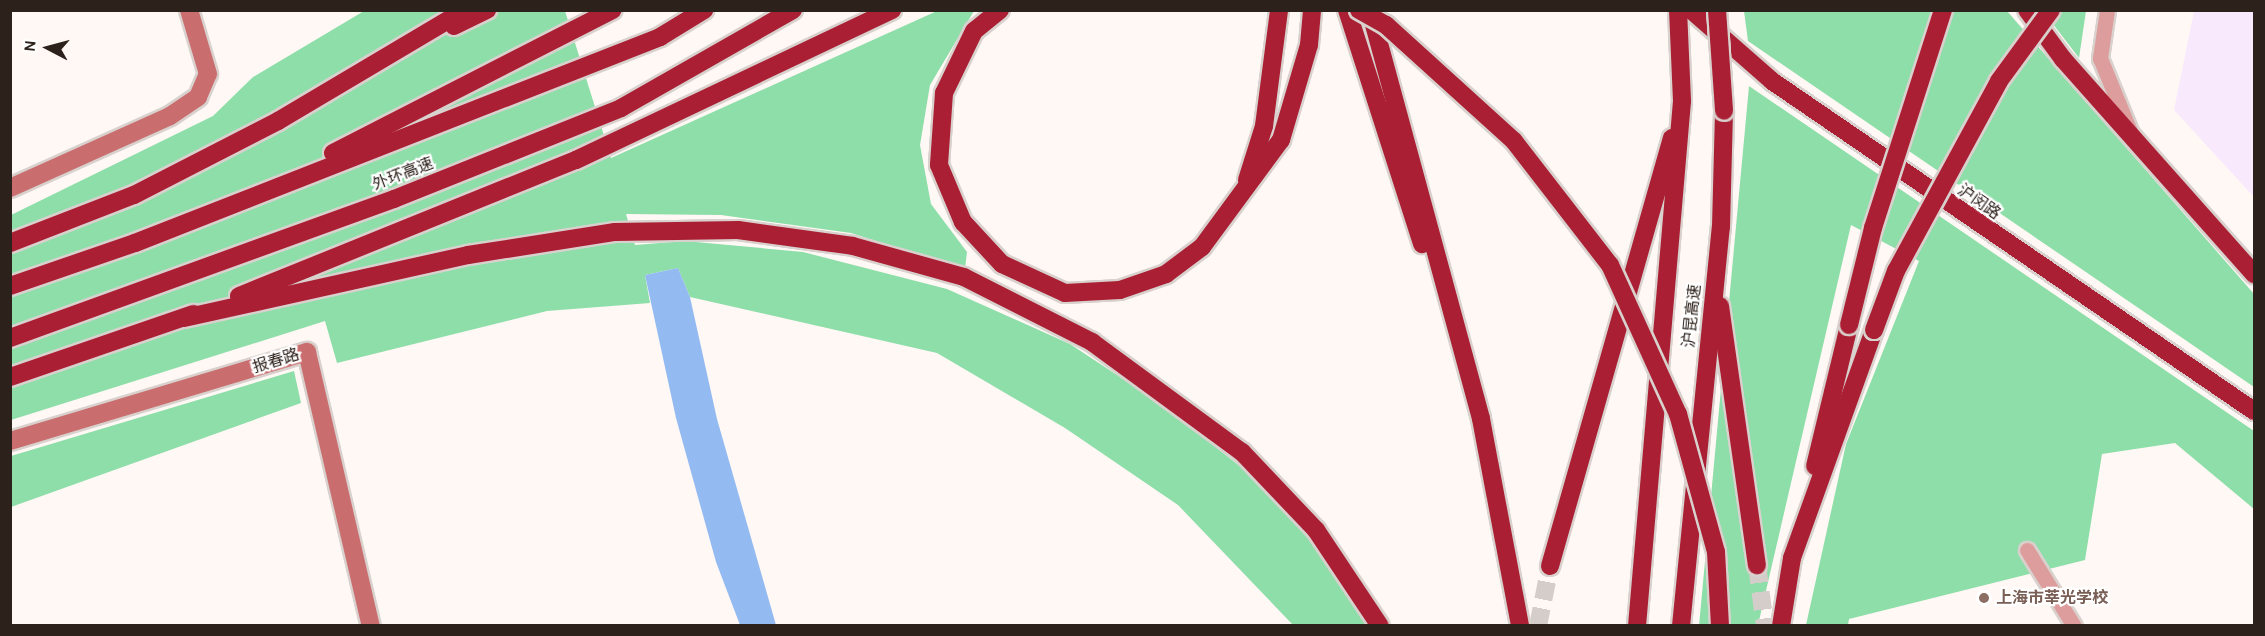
<!DOCTYPE html>
<html>
<head>
<meta charset="utf-8">
<style>
	body { margin:0 }
	#map { position:relative; width:2265px; height:636px; overflow:hidden; background:#fff8f4; font-family:Karla,"Noto Sans SC",sans-serif }
	div>[style] { position:absolute }
	.commercial>* { inset:0; background:#f8e9fd }
	.green>* { inset:0; background:#8ddea9 }
	.water>* { inset:0; background:#93bbf2 }
	.highway-tunnel>* { height:18px; margin-top:-9px; transform-origin:0; background:repeating-linear-gradient(90deg,#d5cdc9 0 18px,transparent 0 27px) }
	.roads { filter:drop-shadow(2px 0 #d9d1cd) drop-shadow(-2px 0 #d9d1cd) drop-shadow(0 2px #d9d1cd) drop-shadow(0 -2px #d9d1cd) }
	.street>* { height:15px; margin:-7.5px; padding:0 7.5px; transform-origin:7.5px; border-radius:7.5px; background:#dd9d9c }
	.secondary>* { height:18px; margin:-9px; padding:0 9px; transform-origin:9px; border-radius:9px; background:#ca6d6f }
	.highway>* { height:18px; margin:-9px; padding:0 9px; transform-origin:9px; border-radius:9px; background:#aa1f33 }
	.bridges { filter:drop-shadow(2px 0 #d9d1cd) drop-shadow(-2px 0 #d9d1cd) drop-shadow(0 2px #d9d1cd) drop-shadow(0 -2px #d9d1cd) }
	.highway-bridge>* { height:18px; margin:-9px; padding:0 9px; transform-origin:9px; border-radius:9px; background:#aa1f33 }
	.dots>* { width:16px; height:16px; translate:-50% -50%; box-sizing:border-box; border:3px solid #fff; border-radius:50% }
	span { translate:-50% -50%; white-space:nowrap; text-align:center; line-height:1.15; -webkit-text-stroke:4.5px #fff; paint-order:stroke }
	.street-label { font-size:16px; color:#2d211b }
	.education-label { font-size:16px; color:#785e54; font-weight:700 }
	.left { translate:0 -50%; text-align:left }
	.frame { position:absolute; inset:0; border:12px solid #2d211b; pointer-events:none }
	.north { position:absolute; left:18px; top:18px; width:60px; height:60px; -webkit-text-stroke:4px #fff; paint-order:stroke; rotate:276deg; font-size:16px; font-weight:700; line-height:24px; text-align:center; color:#2d211b }
	.north::after { content:''; display:block; margin:auto; width:21px; height:27px; background:#2d211b; clip-path:polygon(50% 0,100% 100%,50% 72%,0 100%) }
</style>
</head>
<body>
<div id="map">
	<div class="commercial">
		<i style="clip-path:polygon(2194px 11px,2254px 11px,2254px 197px,2174px 110px)"></i>
	</div>
	<div class="green">
		<i style="clip-path:polygon(364px 11px,565px 11px,611px 158px,937px 11px,974px 11px,930px 85px,920px 145px,931px 204px,967px 252px,965px 269px,851px 233px,721px 215px,626px 214px,635px 245px,685px 241px,803px 252px,947px 289px,1070px 344px,1161px 404px,1246px 471px,1329px 560px,1370px 625px,1293px 625px,1178px 505px,1065px 428px,937px 353px,690px 297px,678px 268px,645px 275px,650px 303px,547px 311px,337px 363px,325px 321px,11px 420px,11px 215px,213px 116px,253px 77px)"></i>
		<i style="clip-path:polygon(1744px 11px,2007px 11px,2254px 294px,2254px 387px,1748px 41px)"></i>
		<i style="clip-path:polygon(2043px 11px,2086px 11px,2079px 58px)"></i>
		<i style="clip-path:polygon(1749px 86px,2254px 431px,2254px 509px,2175px 443px,2102px 454px,2085px 560px,1849px 619px,1848px 625px,1806px 625px,1846px 444px,1919px 261px,1851px 225px,1758px 625px,1699px 626px)"></i>
		<i style="clip-path:polygon(294px 371px,301px 403px,11px 507px,11px 456px)"></i>
	</div>
	<div class="water">
		<i style="clip-path:polygon(678px 268px,690px 297px,717px 419px,776px 625px,740px 625px,716px 562px,676px 418px,645px 275px)"></i>
	</div>
	<div class="highway-tunnel">
		<i style="left:1757px;top:565px;width:62px;rotate:82.5deg"></i>
		<i style="left:1538px;top:626px;width:61px;rotate:-78.7deg"></i>
	</div>
	<div class="roads">
		<div class="street">
			<i style="left:2107px;top:10px;width:49px;rotate:98.3deg"></i>
			<i style="left:2100px;top:58px;width:79px;rotate:67.7deg"></i>
			<i style="left:2027px;top:550px;width:89px;rotate:58.3deg"></i>
		</div>
		<div class="secondary">
			<i style="left:10px;top:188px;width:175px;rotate:-24.2deg"></i>
			<i style="left:170px;top:116px;width:34px;rotate:-34deg"></i>
			<i style="left:198px;top:97px;width:25px;rotate:-67deg"></i>
			<i style="left:208px;top:74px;width:67px;rotate:-106.5deg"></i>
			<i style="left:10px;top:441px;width:310px;rotate:-16.7deg"></i>
			<i style="left:307px;top:352px;width:281px;rotate:76.9deg"></i>
		</div>
		<div class="highway">
			<i style="left:1000px;top:10px;width:33px;rotate:141deg"></i>
			<i style="left:974px;top:31px;width:69px;rotate:115.8deg"></i>
			<i style="left:944px;top:93px;width:72px;rotate:94deg"></i>
			<i style="left:939px;top:165px;width:62px;rotate:67.2deg"></i>
			<i style="left:963px;top:222px;width:57px;rotate:47.1deg"></i>
			<i style="left:1002px;top:264px;width:69px;rotate:24.7deg"></i>
			<i style="left:1065px;top:293px;width:55px;rotate:-3.1deg"></i>
			<i style="left:1120px;top:290px;width:49px;rotate:-19.2deg"></i>
			<i style="left:1166px;top:274px;width:45px;rotate:-36.9deg"></i>
			<i style="left:1202px;top:247px;width:133px;rotate:-53.6deg"></i>
			<i style="left:1281px;top:140px;width:99px;rotate:-73.6deg"></i>
			<i style="left:1309px;top:45px;width:35px;rotate:-85deg"></i>
			<i style="left:1347px;top:10px;width:246px;rotate:72.2deg"></i>
			<i style="left:1370px;top:10px;width:424px;rotate:74.8deg"></i>
			<i style="left:1481px;top:419px;width:211px;rotate:79.3deg"></i>
			<i style="left:1691px;top:10px;width:108px;rotate:41.2deg"></i>
			<i style="left:1772px;top:81px;width:584px;rotate:34.4deg"></i>
			<i style="left:2027px;top:10px;width:61px;rotate:53.7deg"></i>
			<i style="left:2063px;top:59px;width:288px;rotate:48.4deg"></i>
			<i style="left:454px;top:26px;width:37px;rotate:-26deg"></i>
			<i style="left:333px;top:153px;width:314px;rotate:-27.1deg"></i>
			<i style="left:1247px;top:180px;width:57px;rotate:-72.5deg"></i>
			<i style="left:1264px;top:126px;width:117px;rotate:-82.6deg"></i>
			<i style="left:10px;top:243px;width:133px;rotate:-21.2deg"></i>
			<i style="left:134px;top:195px;width:162px;rotate:-27.2deg"></i>
			<i style="left:278px;top:121px;width:217px;rotate:-30.7deg"></i>
			<i style="left:10px;top:286px;width:132px;rotate:-19deg"></i>
			<i style="left:135px;top:243px;width:564px;rotate:-21.42deg"></i>
			<i style="left:660px;top:37px;width:52px;rotate:-31.5deg"></i>
			<i style="left:239px;top:296px;width:363px;rotate:-22deg"></i>
			<i style="left:576px;top:160px;width:350px;rotate:-25.4deg"></i>
			<i style="left:1720px;top:306px;width:262px;rotate:81.9deg"></i>
			<i style="left:184px;top:318px;width:291px;rotate:-12.5deg"></i>
			<i style="left:468px;top:255px;width:149px;rotate:-8.9deg"></i>
			<i style="left:615px;top:232px;width:123px;rotate:-0.9deg"></i>
			<i style="left:738px;top:230px;width:116px;rotate:7.9deg"></i>
			<i style="left:853px;top:246px;width:115px;rotate:15.6deg"></i>
			<i style="left:964px;top:277px;width:144px;rotate:26.9deg"></i>
			<i style="left:1092px;top:342px;width:186px;rotate:36.3deg"></i>
			<i style="left:1242px;top:452px;width:108px;rotate:46.5deg"></i>
			<i style="left:1316px;top:530px;width:115px;rotate:56.3deg"></i>
			<i style="left:10px;top:338px;width:408px;rotate:-19.9deg"></i>
			<i style="left:394px;top:199px;width:245px;rotate:-21.8deg"></i>
			<i style="left:621px;top:108px;width:198px;rotate:-29.7deg"></i>
			<i style="left:10px;top:377px;width:194px;rotate:-19deg"></i>
			<i style="left:1815px;top:466px;width:145px;rotate:-76.4deg"></i>
			<i style="left:1550px;top:566px;width:445px;rotate:-74.1deg"></i>
			<i style="left:1637px;top:626px;width:527px;rotate:-85.1deg"></i>
			<i style="left:1682px;top:101px;width:91px;rotate:-92.5deg"></i>
			<i style="left:1681px;top:626px;width:401px;rotate:-84.3deg"></i>
			<i style="left:1721px;top:227px;width:116px;rotate:-88.5deg"></i>
			<i style="left:1781px;top:626px;width:69px;rotate:-80.8deg"></i>
			<i style="left:1792px;top:558px;width:242px;rotate:-70.2deg"></i>
		</div>
	</div>
	<div class="bridges">
		<div class="highway-bridge">
			<i style="left:1359px;top:10px;width:31px;rotate:29deg"></i>
			<i style="left:1386px;top:25px;width:173px;rotate:42.2deg"></i>
			<i style="left:1514px;top:141px;width:157px;rotate:52.3deg"></i>
			<i style="left:1610px;top:265px;width:164px;rotate:65.5deg"></i>
			<i style="left:1678px;top:414px;width:143px;rotate:74.6deg"></i>
			<i style="left:1716px;top:552px;width:74px;rotate:86.9deg"></i>
			<i style="left:1717px;top:10px;width:101px;rotate:86deg"></i>
			<i style="left:1849px;top:325px;width:100px;rotate:-76.1deg"></i>
			<i style="left:1873px;top:228px;width:229px;rotate:-72.2deg"></i>
			<i style="left:1874px;top:330px;width:63px;rotate:-69.6deg"></i>
			<i style="left:1896px;top:271px;width:216px;rotate:-61.5deg"></i>
			<i style="left:1999px;top:81px;width:88px;rotate:-53.8deg"></i>
		</div>
	</div>
	<div class="dots">
		<i style="left:1984px;top:598px;background:#8d6e63"></i>
	</div>
	<div class="street-label">
		<span style="left:403px;top:174px;rotate:-21deg">外环高速</span>
		<span style="left:1979px;top:202px;rotate:35deg">沪闵路</span>
		<span style="left:1692px;top:316px;rotate:-84deg">沪昆高速</span>
		<span style="left:276px;top:361px;rotate:-17deg">报春路</span>
	</div>
	<div class="education-label">
		<span class="left" style="left:1996px;top:598px">上海市莘光学校</span>
	</div>
	<div class="frame"></div>
	<div class="north">N</div>
</div>
</body>
</html>
